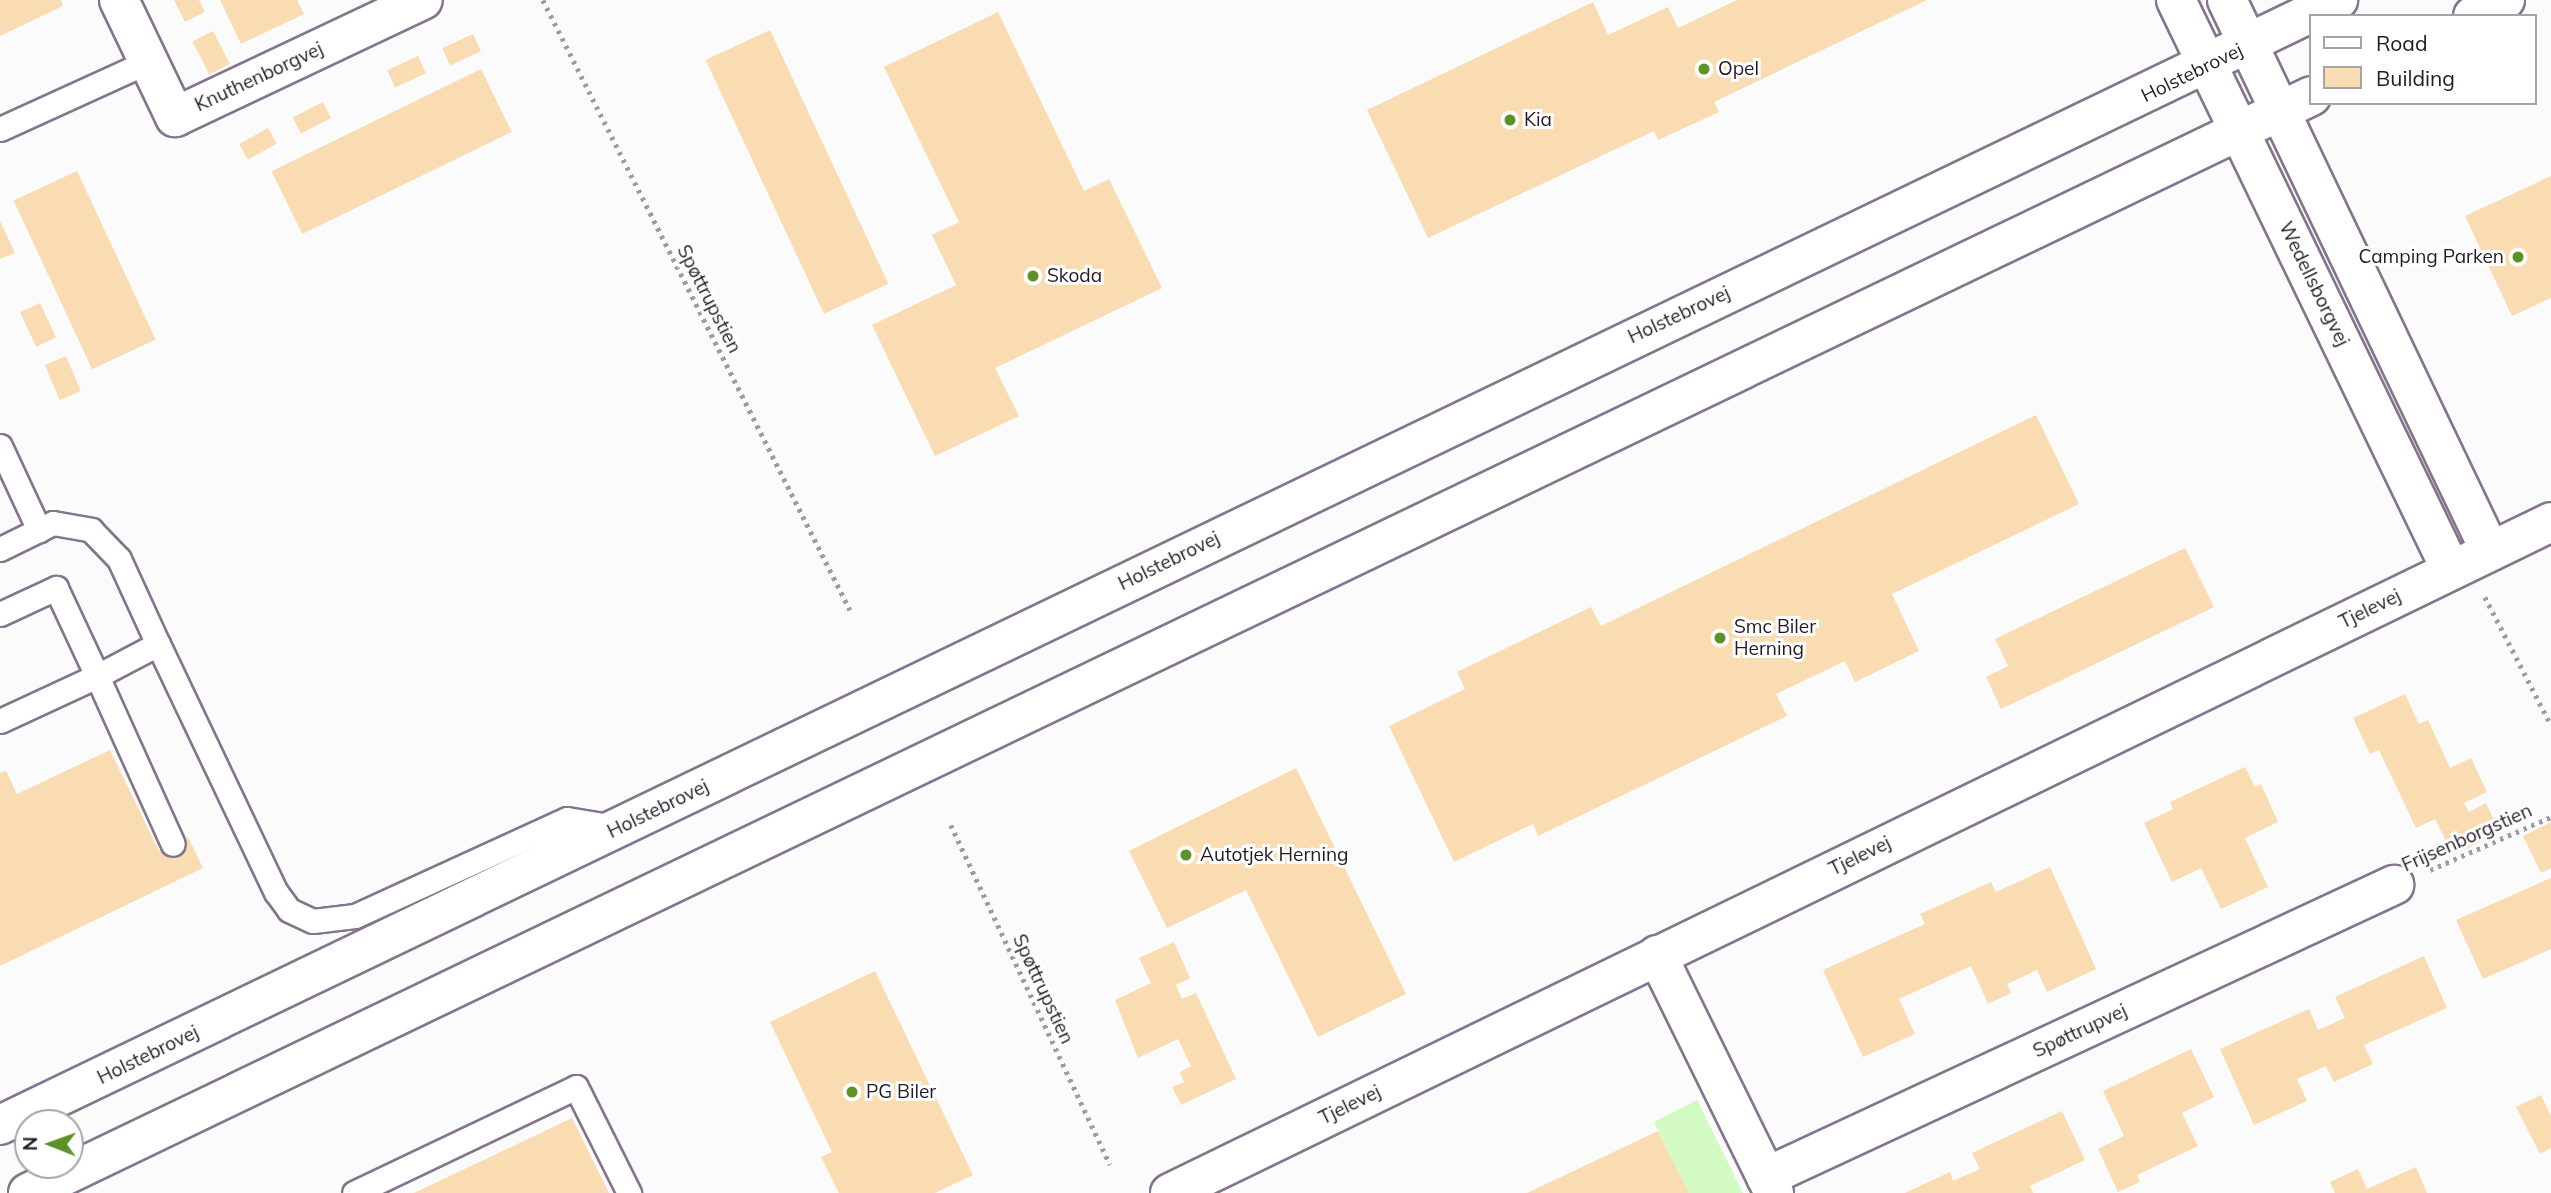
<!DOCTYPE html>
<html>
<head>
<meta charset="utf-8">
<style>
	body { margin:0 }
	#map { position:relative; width:2551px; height:1193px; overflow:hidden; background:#fbfbfb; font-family:Mulish,sans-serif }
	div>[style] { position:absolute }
	.green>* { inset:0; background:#d2fac2 }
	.building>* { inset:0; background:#f9dcb1; transform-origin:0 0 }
	.path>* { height:4.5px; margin-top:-2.25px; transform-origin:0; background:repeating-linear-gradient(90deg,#9f9ca0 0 3.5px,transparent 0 8.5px) }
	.roads { filter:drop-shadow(2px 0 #85748d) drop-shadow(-2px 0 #85748d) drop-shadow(0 2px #85748d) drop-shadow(0 -2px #85748d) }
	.lane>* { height:23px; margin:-11.5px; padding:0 11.5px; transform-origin:11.5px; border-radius:11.5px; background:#fff }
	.street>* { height:38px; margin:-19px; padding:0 19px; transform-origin:19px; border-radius:19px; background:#fff }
	.secondary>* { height:38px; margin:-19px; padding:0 19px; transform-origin:19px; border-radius:19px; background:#fff }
	.dots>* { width:19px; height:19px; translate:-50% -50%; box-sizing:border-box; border:4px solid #fff; border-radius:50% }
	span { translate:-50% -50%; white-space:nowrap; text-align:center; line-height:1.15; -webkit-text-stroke:6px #fff; paint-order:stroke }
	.poi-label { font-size:19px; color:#221b25 }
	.left { translate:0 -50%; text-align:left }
	.right { translate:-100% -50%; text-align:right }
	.street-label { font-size:19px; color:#221b25 }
	.legend { position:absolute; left:2309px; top:14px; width:228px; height:91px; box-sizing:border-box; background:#fff; border:2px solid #a7a4a8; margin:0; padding:9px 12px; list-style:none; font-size:21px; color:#221b25 }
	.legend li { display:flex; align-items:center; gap:14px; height:35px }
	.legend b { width:35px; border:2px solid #a7a4a8 }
	.north { position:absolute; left:14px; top:1109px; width:70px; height:70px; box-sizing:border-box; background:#fff; border:2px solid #a7a4a8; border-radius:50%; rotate:271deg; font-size:19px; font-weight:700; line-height:28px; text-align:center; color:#221b25 }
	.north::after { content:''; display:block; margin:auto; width:24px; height:32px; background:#5f9129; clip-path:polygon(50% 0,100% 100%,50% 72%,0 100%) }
</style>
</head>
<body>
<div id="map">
	<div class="green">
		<i style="clip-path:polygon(1697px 1100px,1743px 1193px,1689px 1193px,1654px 1122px)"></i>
	</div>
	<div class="building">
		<i style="clip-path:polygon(0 0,61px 0,63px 6px,0 36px)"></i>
		<i style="clip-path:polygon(174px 0,199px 0,205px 12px,185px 22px)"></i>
		<i style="clip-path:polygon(220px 0,297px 0,304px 14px,241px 44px)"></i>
		<i style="clip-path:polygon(1737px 0,1927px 0,1714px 102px,1719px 112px,1658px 140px,1654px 131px,1428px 238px,1367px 110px,1593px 2px,1608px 35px,1668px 7px,1678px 28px)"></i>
		<i style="clip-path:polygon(998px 12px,1084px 191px,1109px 179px,1162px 288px,995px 368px,1019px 416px,935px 456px,872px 325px,956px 285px,932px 235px,959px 222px,884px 67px)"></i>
		<i style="left:770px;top:30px;width:280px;height:71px;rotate:65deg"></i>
		<i style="left:213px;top:31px;width:37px;height:23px;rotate:63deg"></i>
		<i style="left:473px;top:34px;width:19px;height:34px;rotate:65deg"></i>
		<i style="left:418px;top:56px;width:19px;height:34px;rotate:65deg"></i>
		<i style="left:481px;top:69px;width:70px;height:233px;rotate:64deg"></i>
		<i style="left:323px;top:102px;width:18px;height:34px;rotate:63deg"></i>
		<i style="left:268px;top:128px;width:18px;height:33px;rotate:61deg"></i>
		<i style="left:77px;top:171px;width:186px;height:70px;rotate:65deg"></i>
		<i style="clip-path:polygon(2551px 176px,2551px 298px,2512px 316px,2465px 216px)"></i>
		<i style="clip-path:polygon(0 221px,15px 253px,0 259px)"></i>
		<i style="left:40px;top:303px;width:38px;height:22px;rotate:65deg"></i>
		<i style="left:66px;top:356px;width:38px;height:23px;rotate:67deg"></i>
		<i style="clip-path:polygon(2036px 415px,2079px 504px,1892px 594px,1919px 651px,1855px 682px,1845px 661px,1776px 694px,1787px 716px,1538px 836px,1533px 824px,1454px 862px,1389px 726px,1465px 689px,1457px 672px,1591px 607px,1601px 626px)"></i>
		<i style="clip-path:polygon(2185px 548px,2214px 607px,2001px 709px,1986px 677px,2008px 666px,1995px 639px)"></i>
		<i style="clip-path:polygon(2405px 694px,2419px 724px,2428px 720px,2450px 768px,2471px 758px,2487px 792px,2464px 803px,2469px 812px,2486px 803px,2500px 833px,2453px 855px,2435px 819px,2416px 828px,2379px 750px,2370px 754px,2353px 718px)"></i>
		<i style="clip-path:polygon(110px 750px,159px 851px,188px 837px,203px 868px,0 966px,0 773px,6px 771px,17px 794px)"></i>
		<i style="clip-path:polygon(2245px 767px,2255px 787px,2261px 784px,2278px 822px,2245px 838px,2268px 887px,2221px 909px,2201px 868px,2172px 882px,2144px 823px,2173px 809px,2170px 802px)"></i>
		<i style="clip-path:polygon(1296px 768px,1406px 994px,1318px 1037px,1246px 890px,1167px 928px,1129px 851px)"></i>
		<i style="clip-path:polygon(2551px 822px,2551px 868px,2541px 873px,2523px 836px)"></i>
		<i style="clip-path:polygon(2050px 867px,2096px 969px,2047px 992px,2037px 970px,2007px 984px,2011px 993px,1988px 1004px,1971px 966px,1899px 999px,1915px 1034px,1863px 1057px,1823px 970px,1925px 924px,1920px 914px,1991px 882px,1996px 892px)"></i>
		<i style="clip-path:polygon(2551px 878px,2551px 949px,2483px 979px,2456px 920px)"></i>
		<i style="clip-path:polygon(1174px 942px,1190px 978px,1176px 985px,1182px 999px,1196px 993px,1236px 1079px,1181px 1105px,1172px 1087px,1184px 1082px,1180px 1072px,1191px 1066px,1178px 1039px,1138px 1058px,1115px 1000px,1151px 983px,1139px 958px)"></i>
		<i style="clip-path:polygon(2424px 956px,2447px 1008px,2364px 1045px,2373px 1064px,2334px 1082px,2326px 1066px,2297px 1079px,2307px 1101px,2254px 1125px,2220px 1049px,2309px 1009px,2318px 1030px,2345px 1018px,2335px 997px)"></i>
		<i style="clip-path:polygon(875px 971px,973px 1175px,935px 1193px,839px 1193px,821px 1157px,832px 1152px,770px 1022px)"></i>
		<i style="clip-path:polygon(2191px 1049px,2214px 1097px,2182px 1113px,2198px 1146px,2137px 1175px,2140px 1182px,2118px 1192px,2098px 1149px,2124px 1136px,2103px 1091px)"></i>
		<i style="clip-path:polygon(2541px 1095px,2551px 1116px,2551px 1148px,2540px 1154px,2516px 1107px)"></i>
		<i style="clip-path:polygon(2062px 1111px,2085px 1160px,2030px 1186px,2033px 1193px,1905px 1193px,1950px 1172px,1953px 1181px,1980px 1169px,1972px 1153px)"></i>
		<i style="clip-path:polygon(572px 1118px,609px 1193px,414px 1193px)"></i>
		<i style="clip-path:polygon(1658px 1131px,1689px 1193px,1527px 1193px)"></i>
		<i style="clip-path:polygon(2416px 1167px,2427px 1193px,2335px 1193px,2330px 1182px,2358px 1169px,2367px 1189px)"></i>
	</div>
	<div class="path">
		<i style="left:543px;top:0;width:683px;rotate:63.28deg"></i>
		<i style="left:2485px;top:597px;width:144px;rotate:62.7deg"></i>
		<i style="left:951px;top:825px;width:375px;rotate:64.9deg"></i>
		<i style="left:2430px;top:870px;width:132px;rotate:-23.7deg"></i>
	</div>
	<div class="roads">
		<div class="lane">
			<i style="left:0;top:129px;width:164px;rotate:-24.5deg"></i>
			<i style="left:0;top:446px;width:93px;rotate:65.1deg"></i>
			<i style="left:0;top:549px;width:59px;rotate:-26.1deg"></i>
			<i style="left:53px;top:523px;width:39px;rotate:10deg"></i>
			<i style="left:91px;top:530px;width:40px;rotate:46deg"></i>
			<i style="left:119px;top:559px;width:94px;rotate:65.4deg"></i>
			<i style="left:158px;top:644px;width:69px;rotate:152.3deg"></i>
			<i style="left:97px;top:676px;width:184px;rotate:65.7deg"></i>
			<i style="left:0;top:614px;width:62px;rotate:-24.9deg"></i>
			<i style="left:56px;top:588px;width:97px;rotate:65deg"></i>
			<i style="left:97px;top:676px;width:107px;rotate:155.1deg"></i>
			<i style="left:158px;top:644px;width:275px;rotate:64.6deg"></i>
			<i style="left:276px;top:892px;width:22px;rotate:54deg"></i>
			<i style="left:289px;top:910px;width:26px;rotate:25deg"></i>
			<i style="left:313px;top:921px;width:42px;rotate:-6.8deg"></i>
			<i style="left:355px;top:916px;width:233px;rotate:-24.6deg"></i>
			<i style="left:567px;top:819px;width:49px;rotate:9.5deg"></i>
			<i style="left:354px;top:1193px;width:246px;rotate:-25.5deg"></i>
			<i style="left:576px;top:1087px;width:119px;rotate:63.4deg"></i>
		</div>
		<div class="street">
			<i style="left:119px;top:0;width:130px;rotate:64.4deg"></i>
			<i style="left:175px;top:117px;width:274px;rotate:-25.3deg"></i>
			<i style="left:2176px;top:0;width:633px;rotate:64.24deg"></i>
			<i style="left:2227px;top:0;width:611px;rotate:64.48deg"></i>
			<i style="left:1657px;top:955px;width:265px;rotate:63.8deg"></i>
			<i style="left:1766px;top:1177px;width:693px;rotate:-24.94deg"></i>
			<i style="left:1170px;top:1193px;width:1535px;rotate:-25.91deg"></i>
		</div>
		<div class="secondary">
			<i style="left:2473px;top:16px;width:36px;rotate:-27deg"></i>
			<i style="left:0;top:1125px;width:2595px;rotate:-25.7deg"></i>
			<i style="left:28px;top:1193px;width:2533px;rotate:-25.66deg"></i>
		</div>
	</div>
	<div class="dots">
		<i style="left:1704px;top:69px;background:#5f9129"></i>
		<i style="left:1510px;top:120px;background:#5f9129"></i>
		<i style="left:2518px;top:257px;background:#5f9129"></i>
		<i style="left:1033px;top:276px;background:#5f9129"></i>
		<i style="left:1720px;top:638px;background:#5f9129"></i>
		<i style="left:1186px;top:855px;background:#5f9129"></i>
		<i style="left:852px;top:1092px;background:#5f9129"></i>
	</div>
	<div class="poi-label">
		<span class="left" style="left:1718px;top:69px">Opel</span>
		<span class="left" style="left:1524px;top:120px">Kia</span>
		<span class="right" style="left:2504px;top:257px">Camping Parken</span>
		<span class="left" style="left:1047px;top:276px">Skoda</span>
		<span class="left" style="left:1734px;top:638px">Smc Biler<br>Herning</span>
		<span class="left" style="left:1200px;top:855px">Autotjek Herning</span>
		<span class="left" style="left:866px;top:1092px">PG Biler</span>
	</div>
	<div class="street-label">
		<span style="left:2192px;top:73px;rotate:-26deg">Holstebrovej</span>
		<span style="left:259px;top:77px;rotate:-25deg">Knuthenborgvej</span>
		<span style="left:2314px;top:284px;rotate:64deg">Wedellsborgvej</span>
		<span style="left:709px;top:299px;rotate:63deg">Spøttrupstien</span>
		<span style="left:1679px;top:315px;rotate:-25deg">Holstebrovej</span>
		<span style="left:1169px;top:561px;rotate:-26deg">Holstebrovej</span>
		<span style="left:2370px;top:609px;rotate:-26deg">Tjelevej</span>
		<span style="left:658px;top:809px;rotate:-26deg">Holstebrovej</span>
		<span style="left:2467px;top:838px;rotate:-24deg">Frijsenborgstien</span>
		<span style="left:1860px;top:856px;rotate:-26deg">Tjelevej</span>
		<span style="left:1043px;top:989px;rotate:65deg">Spøttrupstien</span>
		<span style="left:2080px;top:1031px;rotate:-25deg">Spøttrupvej</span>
		<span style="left:148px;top:1055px;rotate:-26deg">Holstebrovej</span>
		<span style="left:1350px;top:1105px;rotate:-26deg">Tjelevej</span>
	</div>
	<ul class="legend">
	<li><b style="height:9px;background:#fff"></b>Road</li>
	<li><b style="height:19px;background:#f9dcb1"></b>Building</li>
	</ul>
	<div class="north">N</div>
</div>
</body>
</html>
